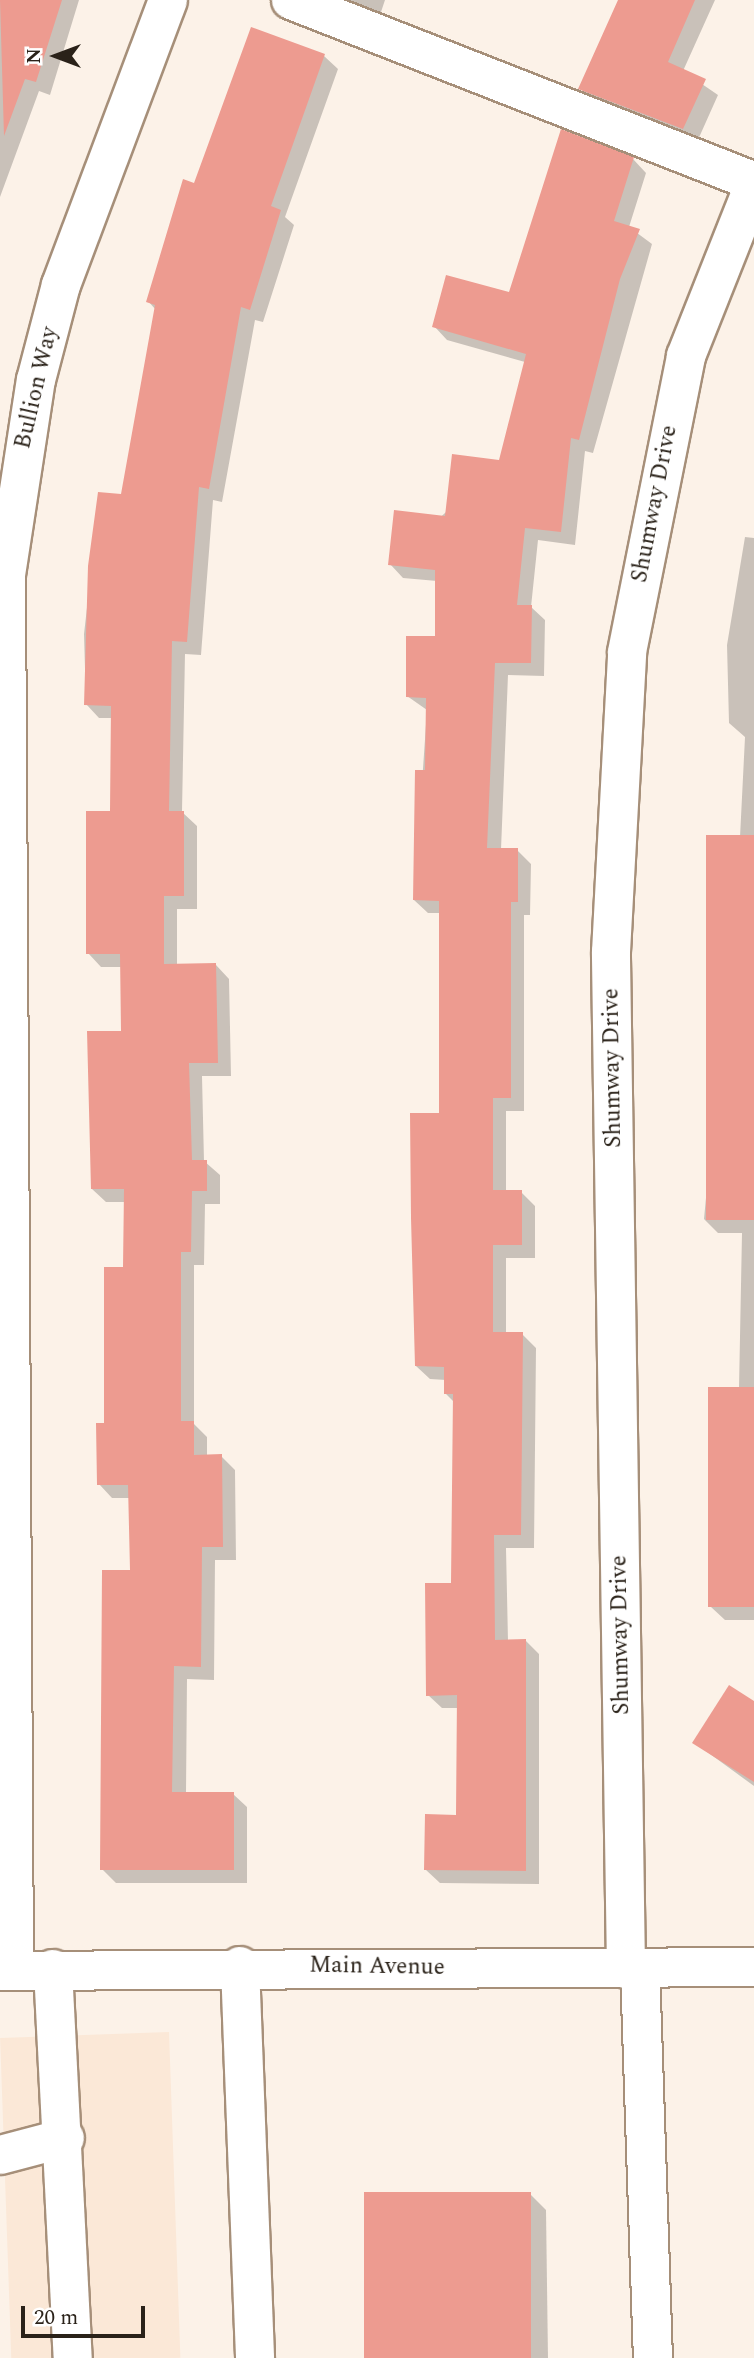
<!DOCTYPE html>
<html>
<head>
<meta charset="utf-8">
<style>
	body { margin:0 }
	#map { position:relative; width:754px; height:2358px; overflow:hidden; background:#fcf2e8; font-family:Spectral,serif }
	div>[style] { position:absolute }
	.built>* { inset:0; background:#fbe8d7; transform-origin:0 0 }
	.shadow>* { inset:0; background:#0003 }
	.building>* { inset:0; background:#ed9b90; transform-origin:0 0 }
	.roads { filter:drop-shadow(2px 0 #a68f79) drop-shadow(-2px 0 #a68f79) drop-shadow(0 2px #a68f79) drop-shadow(0 -2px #a68f79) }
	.minor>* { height:38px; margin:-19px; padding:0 19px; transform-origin:19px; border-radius:19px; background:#fff }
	span { translate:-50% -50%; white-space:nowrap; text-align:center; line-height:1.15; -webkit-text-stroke:5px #fff; paint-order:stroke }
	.street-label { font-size:23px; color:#2a2219 }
	.north { position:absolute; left:21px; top:21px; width:70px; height:70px; -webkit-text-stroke:5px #fff; paint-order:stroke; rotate:270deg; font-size:19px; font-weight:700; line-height:28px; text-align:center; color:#2a2219 }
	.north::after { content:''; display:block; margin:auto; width:24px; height:32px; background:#2a2219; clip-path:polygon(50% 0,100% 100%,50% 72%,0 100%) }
	.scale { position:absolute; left:21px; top:2306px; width:124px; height:32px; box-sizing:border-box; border:4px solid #2a2219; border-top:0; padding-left:9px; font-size:21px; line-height:24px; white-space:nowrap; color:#2a2219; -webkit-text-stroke:5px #fff; paint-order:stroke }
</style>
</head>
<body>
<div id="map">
	<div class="built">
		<i style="left:169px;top:2032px;width:326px;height:169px;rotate:88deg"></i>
	</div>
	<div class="shadow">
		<i style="clip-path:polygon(0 0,79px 0,50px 95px,39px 91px,0 197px)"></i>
		<i style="clip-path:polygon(334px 0,385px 0,380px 15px)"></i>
		<i style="clip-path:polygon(620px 0,715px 0,683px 71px,718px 95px,697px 142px,594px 102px,580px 88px)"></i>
		<i style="clip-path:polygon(324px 56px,338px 69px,285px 217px,294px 225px,263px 322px,255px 320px,222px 502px,213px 500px,201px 655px,185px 654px,182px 812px,197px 826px,197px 909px,177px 909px,177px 965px,216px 965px,229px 979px,231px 1076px,202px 1076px,204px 1161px,220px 1175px,220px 1204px,205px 1204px,204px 1265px,194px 1265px,194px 1424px,207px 1437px,207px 1456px,221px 1456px,235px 1470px,236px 1560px,215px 1560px,214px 1680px,187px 1679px,186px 1794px,233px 1794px,247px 1807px,247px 1883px,116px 1883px,102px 1869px,132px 1572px,130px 1498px,112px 1498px,99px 1484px,125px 1269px,126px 1202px,106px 1202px,92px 1189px,123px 1033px,122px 967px,101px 967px,88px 953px,111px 812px,113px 718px,99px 718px,86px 704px,84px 634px,100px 494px,123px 496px,156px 310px,148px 301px,195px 185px)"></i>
		<i style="clip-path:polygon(633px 159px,646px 173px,629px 227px,652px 244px,593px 453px,585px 451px,575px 545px,538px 540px,531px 607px,545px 620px,544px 676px,508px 675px,501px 850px,517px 850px,531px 864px,530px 915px,524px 915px,524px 1111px,506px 1111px,506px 1192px,521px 1192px,535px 1206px,535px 1258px,506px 1258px,506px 1334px,522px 1334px,536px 1348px,534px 1548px,506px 1548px,508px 1641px,526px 1641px,539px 1654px,539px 1884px,440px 1883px,426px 1870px,458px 1817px,459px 1708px,442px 1708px,428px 1695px,453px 1585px,454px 1402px,446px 1394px,446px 1380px,430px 1379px,416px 1366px,440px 1114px,440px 913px,428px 913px,414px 900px,427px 710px,407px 696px,437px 638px,437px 581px,403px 578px,390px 564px,500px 462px,525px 362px,447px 340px,434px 326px,510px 295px)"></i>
		<i style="clip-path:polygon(745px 537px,754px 538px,754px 1620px,725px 1620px,711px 1607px,739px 1388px,742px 1233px,718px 1233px,704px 1219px,740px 837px,745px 737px,729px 723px,727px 645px)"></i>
		<i style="clip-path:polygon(754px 1703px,754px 1786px,695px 1743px)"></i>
		<i style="clip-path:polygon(530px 2194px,546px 2210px,548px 2358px,368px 2358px)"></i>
	</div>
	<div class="building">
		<i style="clip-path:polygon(0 0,62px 0,36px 82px,25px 79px,4px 136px)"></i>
		<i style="clip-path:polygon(618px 0,695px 0,668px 62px,706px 79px,683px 129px,578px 89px)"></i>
		<i style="clip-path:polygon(251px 27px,325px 54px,271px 206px,281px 210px,250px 310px,241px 307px,209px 489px,199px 487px,187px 642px,172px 641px,169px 811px,184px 811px,184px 896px,164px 896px,164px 964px,216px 963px,218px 1063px,189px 1063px,192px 1160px,207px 1160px,207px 1191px,192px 1191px,191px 1252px,181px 1252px,181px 1421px,194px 1421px,194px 1455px,222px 1454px,223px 1547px,202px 1547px,201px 1667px,174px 1666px,172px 1792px,234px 1792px,234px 1870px,100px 1870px,102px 1570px,130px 1570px,128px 1485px,97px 1485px,96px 1423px,104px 1423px,104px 1267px,123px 1267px,124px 1189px,91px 1189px,87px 1031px,121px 1031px,120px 954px,86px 954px,86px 811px,110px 811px,111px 706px,84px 705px,88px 566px,98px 492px,121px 494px,155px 305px,146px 302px,183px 179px,194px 183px)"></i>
		<i style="clip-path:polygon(561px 129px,634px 157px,614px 221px,640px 229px,620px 279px,579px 440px,571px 438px,561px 532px,525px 528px,517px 605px,532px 605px,531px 663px,495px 663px,487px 848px,518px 848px,518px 902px,511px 902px,511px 1098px,493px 1098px,493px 1190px,522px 1190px,522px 1245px,493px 1245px,493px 1332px,523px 1332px,521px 1535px,494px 1535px,495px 1640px,526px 1639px,526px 1871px,424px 1870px,425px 1814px,456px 1815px,457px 1695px,426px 1696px,425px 1583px,451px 1583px,453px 1394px,444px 1394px,444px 1367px,415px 1366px,411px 1218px,410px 1113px,439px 1113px,439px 901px,413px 900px,415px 770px,425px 770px,426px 698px,406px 697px,406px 636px,435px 636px,435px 570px,388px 565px,394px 510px,445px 516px,452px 454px,499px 460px,526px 354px,432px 327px,446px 275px,509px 292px)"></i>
		<i style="left:706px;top:835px;width:48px;height:385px"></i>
		<i style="left:708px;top:1387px;width:46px;height:220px"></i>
		<i style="clip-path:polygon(729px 1685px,754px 1701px,754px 1782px,692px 1743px)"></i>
		<i style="left:531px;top:2192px;width:166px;height:167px;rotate:90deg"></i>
	</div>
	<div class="roads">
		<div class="minor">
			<i style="left:291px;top:0;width:497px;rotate:21.4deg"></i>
			<i style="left:240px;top:1966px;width:392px;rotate:87.8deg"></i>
			<i style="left:640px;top:1968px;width:390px;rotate:88.1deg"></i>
			<i style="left:53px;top:1969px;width:390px;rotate:87.1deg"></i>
			<i style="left:626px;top:1969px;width:1017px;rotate:-90.85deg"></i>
			<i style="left:611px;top:952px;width:300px;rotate:-86.9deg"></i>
			<i style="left:627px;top:652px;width:302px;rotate:-78.7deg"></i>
			<i style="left:686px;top:356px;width:184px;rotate:-68.3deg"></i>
			<i style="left:14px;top:1970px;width:1395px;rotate:-90.33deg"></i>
			<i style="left:6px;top:575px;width:197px;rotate:-81.3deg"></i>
			<i style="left:36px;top:380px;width:98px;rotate:-75.3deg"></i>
			<i style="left:61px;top:285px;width:304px;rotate:-69.4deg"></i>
			<i style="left:0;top:1971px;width:754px;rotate:-0.3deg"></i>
			<i style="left:0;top:2155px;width:67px;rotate:-14.7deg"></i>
		</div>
	</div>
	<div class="street-label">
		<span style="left:37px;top:388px;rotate:-77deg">Bullion Way</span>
		<span style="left:655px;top:504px;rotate:-79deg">Shumway Drive</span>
		<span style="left:613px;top:1068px;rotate:-91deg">Shumway Drive</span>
		<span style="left:621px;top:1635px;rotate:-91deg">Shumway Drive</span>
		<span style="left:377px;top:1967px;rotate:1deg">Main Avenue</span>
	</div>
	<div class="north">N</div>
	<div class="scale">20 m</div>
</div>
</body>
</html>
